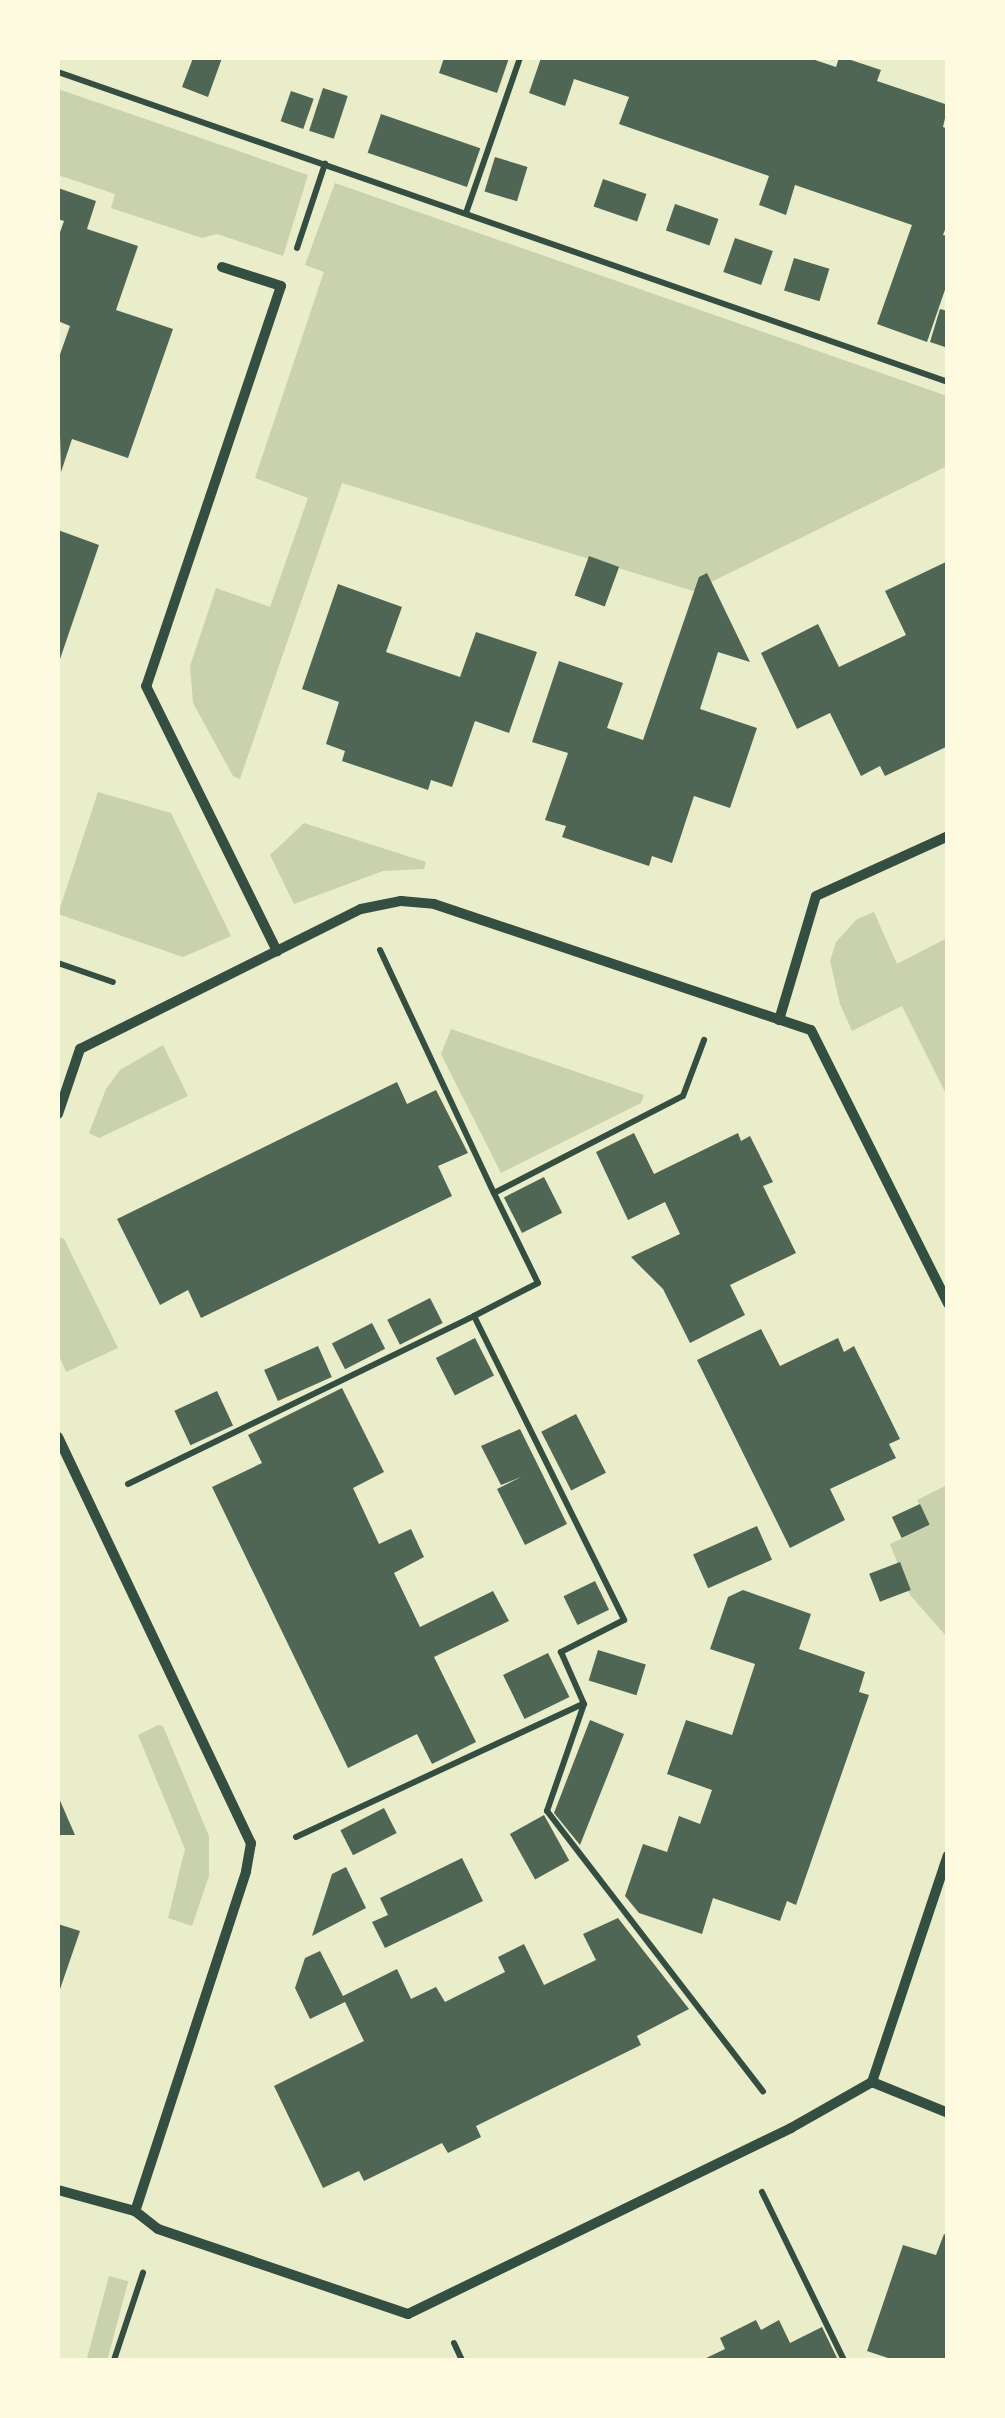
<!DOCTYPE html>
<html>
<head>
<meta charset="utf-8">
<style>
	body { margin:0 }
	#map { position:relative; width:1005px; height:2418px; overflow:hidden; background:#e9edc9; font-family:"Work Sans",sans-serif }
	div>[style] { position:absolute }
	.green>* { inset:0; background:#cad2ad; transform-origin:0 0 }
	.building>* { inset:0; background:#4f6655; transform-origin:0 0 }
	.path>* { height:6px; margin:-3px; padding:0 3px; transform-origin:3px; border-radius:3px; background:#344e41 }
	.minor>* { height:10px; margin:-5px; padding:0 5px; transform-origin:5px; border-radius:5px; background:#344e41 }
	span { translate:-50% -50%; white-space:nowrap; text-align:center; line-height:1.15; -webkit-text-stroke:10px #fefae0; paint-order:stroke }
	.frame { position:absolute; inset:0; border:60px solid #fefae0; pointer-events:none }
</style>
</head>
<body>
<div id="map">
	<div class="green">
		<i style="clip-path:polygon(58px 89px,308px 175px,283px 256px,217px 234px,202px 238px,111px 208px,115px 194px,58px 175px)"></i>
		<i style="clip-path:polygon(335px 183px,947px 396px,947px 466px,693px 591px,342px 483px,240px 779px,233px 776px,193px 703px,190px 666px,216px 588px,270px 607px,308px 498px,255px 478px,324px 272px,305px 265px)"></i>
		<i style="clip-path:polygon(98px 792px,171px 813px,231px 936px,183px 957px,58px 914px)"></i>
		<i style="clip-path:polygon(304px 823px,426px 862px,424px 869px,383px 871px,294px 904px,270px 855px)"></i>
		<i style="clip-path:polygon(874px 912px,897px 964px,947px 938px,947px 1096px,902px 1006px,852px 1031px,840px 1004px,830px 961px,836px 942px,857px 919px)"></i>
		<i style="clip-path:polygon(451px 1029px,644px 1095px,641px 1103px,501px 1173px,441px 1054px)"></i>
		<i style="clip-path:polygon(163px 1045px,188px 1096px,99px 1138px,89px 1133px,106px 1089px,120px 1070px)"></i>
		<i style="clip-path:polygon(58px 1237px,64px 1239px,118px 1348px,66px 1372px,58px 1353px)"></i>
		<i style="clip-path:polygon(947px 1485px,947px 1637px,910px 1595px,890px 1544px,930px 1525px,917px 1500px)"></i>
		<i style="clip-path:polygon(158px 1725px,163px 1726px,209px 1836px,209px 1876px,192px 1926px,168px 1918px,185px 1849px,138px 1735px)"></i>
		<i style="left:109px;top:2276px;width:20px;height:89px;rotate:15deg"></i>
	</div>
	<div class="building">
		<i style="clip-path:polygon(193px 58px,222px 58px,208px 97px,182px 87px)"></i>
		<i style="clip-path:polygon(444px 58px,509px 58px,497px 93px,439px 73px)"></i>
		<i style="clip-path:polygon(541px 58px,809px 58px,836px 67px,839px 58px,845px 58px,881px 70px,877px 81px,948px 105px,943px 127px,948px 129px,948px 222px,943px 235px,948px 236px,948px 281px,927px 342px,877px 324px,912px 225px,795px 185px,786px 215px,759px 205px,769px 176px,619px 124px,629px 97px,574px 79px,565px 106px,529px 93px)"></i>
		<i style="left:323px;top:88px;width:26px;height:45px;rotate:18deg"></i>
		<i style="left:291px;top:91px;width:24px;height:32px;rotate:19deg"></i>
		<i style="left:381px;top:114px;width:105px;height:41px;rotate:19deg"></i>
		<i style="left:495px;top:157px;width:34px;height:36px;rotate:17deg"></i>
		<i style="left:603px;top:179px;width:46px;height:29px;rotate:19deg"></i>
		<i style="clip-path:polygon(58px 188px,96px 201px,87px 229px,138px 246px,116px 310px,173px 329px,128px 458px,72px 439px,61px 472px,58px 360px,70px 326px,58px 321px,58px 238px,64px 221px,58px 219px)"></i>
		<i style="left:675px;top:204px;width:46px;height:28px;rotate:19deg"></i>
		<i style="left:735px;top:238px;width:40px;height:36px;rotate:19deg"></i>
		<i style="left:794px;top:258px;width:37px;height:34px;rotate:17deg"></i>
		<i style="clip-path:polygon(940px 309px,948px 311px,948px 348px,930px 342px)"></i>
		<i style="clip-path:polygon(58px 530px,99px 545px,58px 665px)"></i>
		<i style="left:589px;top:556px;width:32px;height:42px;rotate:20deg"></i>
		<i style="clip-path:polygon(948px 561px,948px 746px,885px 776px,880px 766px,861px 776px,830px 713px,797px 729px,761px 653px,818px 624px,839px 667px,906px 635px,885px 591px)"></i>
		<i style="clip-path:polygon(707px 573px,750px 662px,718px 652px,700px 709px,757px 728px,730px 808px,694px 796px,672px 863px,652px 856px,649px 866px,562px 837px,566px 826px,545px 820px,568px 753px,532px 742px,559px 661px,623px 683px,607px 728px,643px 740px,699px 577px)"></i>
		<i style="clip-path:polygon(338px 584px,402px 607px,386px 652px,460px 677px,476px 632px,537px 652px,509px 733px,475px 721px,452px 787px,431px 780px,428px 790px,342px 761px,345px 751px,326px 744px,339px 702px,302px 689px)"></i>
		<i style="clip-path:polygon(397px 1082px,407px 1104px,436px 1090px,468px 1153px,438px 1166px,452px 1196px,201px 1318px,188px 1290px,160px 1305px,117px 1219px)"></i>
		<i style="clip-path:polygon(634px 1133px,654px 1174px,738px 1133px,741px 1141px,750px 1136px,773px 1182px,763px 1186px,796px 1253px,730px 1285px,745px 1315px,690px 1343px,663px 1289px,631px 1257px,680px 1234px,665px 1202px,628px 1220px,596px 1152px)"></i>
		<i style="left:544px;top:1177px;width:40px;height:45px;rotate:63deg"></i>
		<i style="left:430px;top:1298px;width:28px;height:48px;rotate:63deg"></i>
		<i style="left:372px;top:1323px;width:29px;height:45px;rotate:63deg"></i>
		<i style="clip-path:polygon(761px 1329px,780px 1366px,838px 1338px,844px 1352px,854px 1346px,900px 1439px,889px 1444px,896px 1458px,830px 1489px,845px 1520px,790px 1548px,697px 1360px)"></i>
		<i style="left:475px;top:1338px;width:42px;height:44px;rotate:63deg"></i>
		<i style="left:318px;top:1346px;width:34px;height:59px;rotate:66deg"></i>
		<i style="clip-path:polygon(342px 1388px,384px 1472px,353px 1488px,379px 1544px,411px 1529px,424px 1557px,394px 1573px,420px 1627px,493px 1591px,509px 1621px,434px 1657px,476px 1742px,432px 1764px,417px 1734px,348px 1768px,212px 1487px,262px 1463px,248px 1435px)"></i>
		<i style="left:217px;top:1391px;width:38px;height:47px;rotate:65deg"></i>
		<i style="left:576px;top:1414px;width:66px;height:39px;rotate:63deg"></i>
		<i style="clip-path:polygon(520px 1429px,567px 1524px,525px 1545px,497px 1489px,521px 1477px,501px 1485px,481px 1446px)"></i>
		<i style="left:920px;top:1504px;width:23px;height:31px;rotate:65deg"></i>
		<i style="left:757px;top:1526px;width:37px;height:70px;rotate:66deg"></i>
		<i style="left:900px;top:1562px;width:30px;height:33px;rotate:69deg"></i>
		<i style="left:595px;top:1581px;width:32px;height:35px;rotate:64deg"></i>
		<i style="clip-path:polygon(743px 1590px,811px 1614px,799px 1649px,865px 1672px,859px 1692px,869px 1695px,796px 1905px,787px 1901px,780px 1921px,713px 1898px,702px 1934px,639px 1913px,625px 1896px,643px 1844px,667px 1852px,679px 1816px,700px 1824px,712px 1790px,667px 1774px,686px 1720px,732px 1735px,755px 1664px,710px 1649px,728px 1597px)"></i>
		<i style="left:598px;top:1650px;width:50px;height:32px;rotate:17deg"></i>
		<i style="left:548px;top:1653px;width:49px;height:50px;rotate:64deg"></i>
		<i style="clip-path:polygon(590px 1720px,624px 1734px,580px 1845px,554px 1813px)"></i>
		<i style="clip-path:polygon(58px 1796px,75px 1835px,58px 1835px)"></i>
		<i style="left:384px;top:1808px;width:28px;height:49px;rotate:63deg"></i>
		<i style="left:544px;top:1815px;width:52px;height:39px;rotate:61deg"></i>
		<i style="clip-path:polygon(462px 1858px,483px 1901px,385px 1948px,372px 1922px,388px 1915px,380px 1898px)"></i>
		<i style="clip-path:polygon(346px 1867px,366px 1908px,312px 1936px,332px 1874px)"></i>
		<i style="clip-path:polygon(618px 1918px,689px 2009px,637px 2036px,641px 2045px,476px 2126px,481px 2137px,448px 2153px,442px 2143px,364px 2181px,359px 2171px,323px 2188px,274px 2086px,364px 2041px,345px 2002px,310px 2019px,295px 1988px,305px 1958px,320px 1951px,343px 1996px,397px 1969px,411px 1999px,436px 1987px,445px 2002px,505px 1972px,498px 1957px,524px 1944px,544px 1985px,596px 1960px,583px 1934px)"></i>
		<i style="clip-path:polygon(58px 1924px,80px 1931px,58px 1995px)"></i>
		<i style="clip-path:polygon(944px 2234px,948px 2236px,948px 2360px,894px 2360px,867px 2351px,903px 2245px,936px 2255px)"></i>
		<i style="clip-path:polygon(756px 2320px,761px 2330px,779px 2320px,790px 2343px,822px 2327px,838px 2360px,702px 2360px,725px 2349px,720px 2338px)"></i>
	</div>
	<div class="path">
		<i style="left:58px;top:72px;width:942px;rotate:19.2deg"></i>
		<i style="left:466px;top:213px;width:164px;rotate:-70.8deg"></i>
		<i style="left:297px;top:248px;width:89px;rotate:-71.6deg"></i>
		<i style="left:380px;top:950px;width:268px;rotate:64.9deg"></i>
		<i style="left:58px;top:963px;width:58px;rotate:19.1deg"></i>
		<i style="left:474px;top:1316px;width:72px;rotate:-27.3deg"></i>
		<i style="left:538px;top:1283px;width:100px;rotate:-116.1deg"></i>
		<i style="left:494px;top:1193px;width:212px;rotate:-27.2deg"></i>
		<i style="left:683px;top:1096px;width:60px;rotate:-69.4deg"></i>
		<i style="left:128px;top:1484px;width:385px;rotate:-25.9deg"></i>
		<i style="left:474px;top:1316px;width:339px;rotate:63.7deg"></i>
		<i style="left:624px;top:1620px;width:71px;rotate:153.1deg"></i>
		<i style="left:561px;top:1652px;width:57px;rotate:66.1deg"></i>
		<i style="left:584px;top:1704px;width:113px;rotate:109.1deg"></i>
		<i style="left:547px;top:1811px;width:354px;rotate:52.4deg"></i>
		<i style="left:296px;top:1837px;width:316px;rotate:-24.9deg"></i>
		<i style="left:762px;top:2192px;width:187px;rotate:64deg"></i>
		<i style="left:454px;top:2343px;width:19px;rotate:65deg"></i>
		<i style="left:114px;top:2360px;width:92px;rotate:-71.6deg"></i>
	</div>
	<div class="minor">
		<i style="left:222px;top:267px;width:62px;rotate:17.9deg"></i>
		<i style="left:281px;top:286px;width:422px;rotate:108.6deg"></i>
		<i style="left:146px;top:686px;width:296px;rotate:63.7deg"></i>
		<i style="left:779px;top:1020px;width:129px;rotate:-73.4deg"></i>
		<i style="left:816px;top:896px;width:145px;rotate:-24.4deg"></i>
		<i style="left:58px;top:1114px;width:69px;rotate:-71.3deg"></i>
		<i style="left:80px;top:1049px;width:314px;rotate:-26.5deg"></i>
		<i style="left:361px;top:909px;width:41px;rotate:-11.3deg"></i>
		<i style="left:401px;top:901px;width:33px;rotate:5deg"></i>
		<i style="left:434px;top:904px;width:397px;rotate:18.5deg"></i>
		<i style="left:811px;top:1030px;width:306px;rotate:63.4deg"></i>
		<i style="left:58px;top:1437px;width:450px;rotate:64.6deg"></i>
		<i style="left:251px;top:1843px;width:29px;rotate:100deg"></i>
		<i style="left:246px;top:1872px;width:357px;rotate:108.1deg"></i>
		<i style="left:872px;top:2082px;width:239px;rotate:-71.5deg"></i>
		<i style="left:872px;top:2082px;width:82px;rotate:22.2deg"></i>
		<i style="left:58px;top:2190px;width:80px;rotate:15.3deg"></i>
		<i style="left:135px;top:2211px;width:29px;rotate:38deg"></i>
		<i style="left:158px;top:2229px;width:264px;rotate:18.8deg"></i>
		<i style="left:408px;top:2314px;width:426px;rotate:-25.9deg"></i>
		<i style="left:791px;top:2128px;width:93px;rotate:-29.6deg"></i>
	</div>
	<div class="frame"></div>
</div>
</body>
</html>
